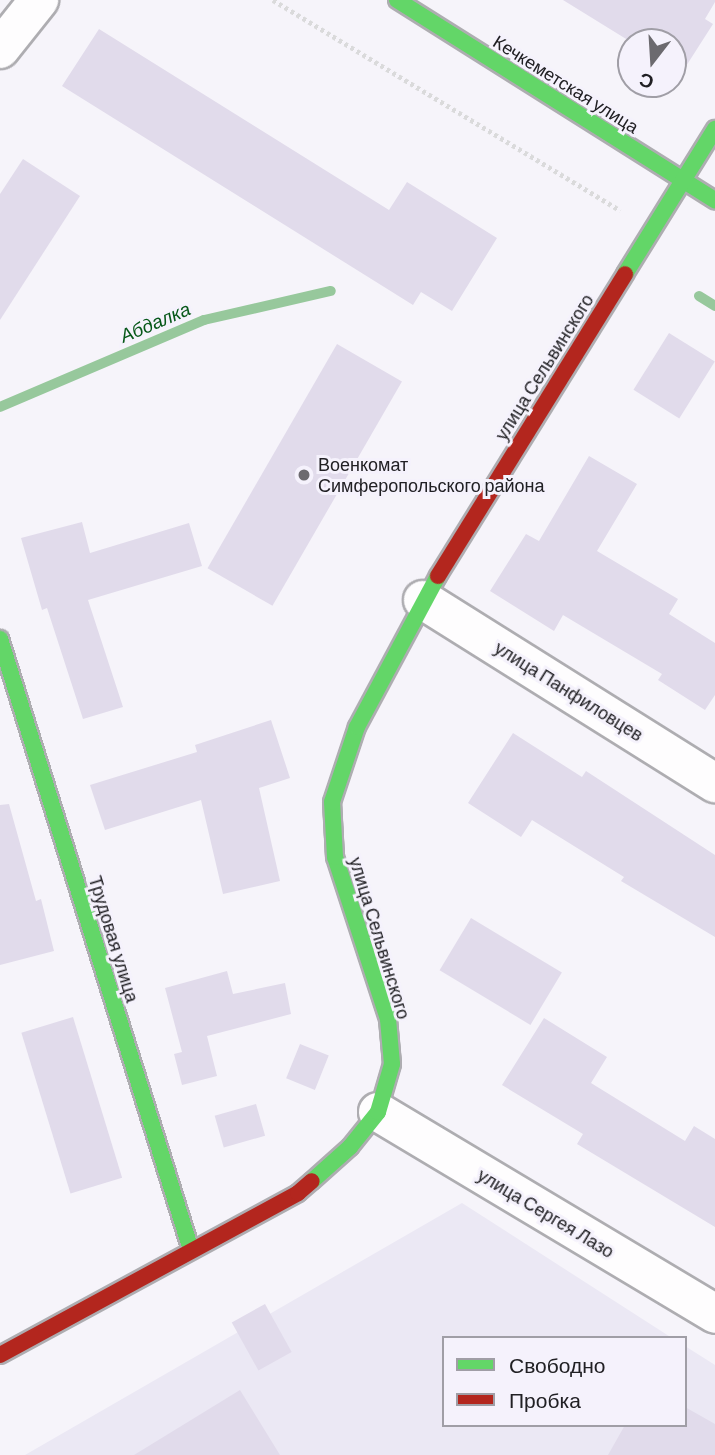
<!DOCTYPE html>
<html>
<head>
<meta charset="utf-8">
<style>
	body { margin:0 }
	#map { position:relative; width:715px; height:1455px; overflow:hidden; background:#f6f4fa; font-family:Barlow,sans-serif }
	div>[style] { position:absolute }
	.built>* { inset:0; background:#ebe8f4 }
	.stream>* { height:10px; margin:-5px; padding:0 5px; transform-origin:5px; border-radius:5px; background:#97c89c }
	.building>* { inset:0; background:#e1dbeb; transform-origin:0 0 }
	.path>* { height:4.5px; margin-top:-2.25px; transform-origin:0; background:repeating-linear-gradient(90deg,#dadadb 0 3.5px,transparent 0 7px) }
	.roads { filter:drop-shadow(2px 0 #aeadb1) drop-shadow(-2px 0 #aeadb1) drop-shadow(0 2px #aeadb1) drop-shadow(0 -2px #aeadb1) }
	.street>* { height:38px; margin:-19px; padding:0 19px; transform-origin:19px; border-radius:19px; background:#fefdfe }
	.fast>* { height:16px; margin:-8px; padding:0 8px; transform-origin:8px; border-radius:8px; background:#63d668 }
	.jam>* { height:16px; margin:-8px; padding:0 8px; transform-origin:8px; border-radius:8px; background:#b3261e }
	.dots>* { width:19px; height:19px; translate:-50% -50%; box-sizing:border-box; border:4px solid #f5f2fc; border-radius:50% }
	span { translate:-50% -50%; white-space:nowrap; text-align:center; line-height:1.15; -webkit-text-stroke:6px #f5f2fc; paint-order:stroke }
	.street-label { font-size:18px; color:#212024 }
	.poi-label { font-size:18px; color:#212024 }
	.left { translate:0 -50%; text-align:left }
	.water-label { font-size:19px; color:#075819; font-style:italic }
	.legend { position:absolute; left:442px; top:1336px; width:245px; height:91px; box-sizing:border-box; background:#f5f2fc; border:2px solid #a09ea6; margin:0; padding:9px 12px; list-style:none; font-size:21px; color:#212024 }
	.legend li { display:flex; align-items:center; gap:14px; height:35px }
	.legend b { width:35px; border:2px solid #a09ea6 }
	.north { position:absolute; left:617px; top:28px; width:70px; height:70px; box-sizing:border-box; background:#f5f2fc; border:2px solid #a09ea6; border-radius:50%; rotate:197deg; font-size:19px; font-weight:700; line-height:28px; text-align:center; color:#212024 }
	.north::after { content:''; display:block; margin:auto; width:24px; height:32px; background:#6c6a6f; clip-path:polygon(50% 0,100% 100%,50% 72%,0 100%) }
</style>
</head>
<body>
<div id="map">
	<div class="built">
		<i style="clip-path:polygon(462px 1203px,672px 1338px,444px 1338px,444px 1425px,685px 1425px,685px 1346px,715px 1365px,715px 1455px,25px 1455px)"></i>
	</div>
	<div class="stream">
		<i style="left:699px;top:296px;width:19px;rotate:32deg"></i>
		<i style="left:0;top:407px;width:222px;rotate:-23.1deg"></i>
		<i style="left:204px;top:320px;width:130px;rotate:-12.9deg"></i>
	</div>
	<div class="building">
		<i style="clip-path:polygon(563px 0,715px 0,715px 2px,705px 19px,713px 24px,681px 74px,673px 69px,673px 42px,631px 42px)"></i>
		<i style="clip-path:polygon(99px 29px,389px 210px,407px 182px,497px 238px,452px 311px,421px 292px,413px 305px,62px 86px)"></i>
		<i style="clip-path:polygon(23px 159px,80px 196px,0 320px,0 194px)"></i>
		<i style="left:669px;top:333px;width:54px;height:67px;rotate:32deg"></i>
		<i style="left:337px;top:344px;width:75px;height:259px;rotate:30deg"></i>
		<i style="clip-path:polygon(589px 456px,637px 484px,597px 551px,678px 599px,669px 614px,715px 643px,715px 695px,705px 710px,658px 680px,662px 674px,563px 615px,554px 631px,490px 591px,526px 534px,539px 541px)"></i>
		<i style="clip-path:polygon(82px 522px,90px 553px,189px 523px,202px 566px,88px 600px,123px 707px,83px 719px,47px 608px,42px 610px,21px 538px)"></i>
		<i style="clip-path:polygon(271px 720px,290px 778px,259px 788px,280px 881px,223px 894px,201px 800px,105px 830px,90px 785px,197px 752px,195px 745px)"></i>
		<i style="clip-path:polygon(513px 733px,582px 777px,586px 771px,715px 855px,715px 937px,621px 881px,624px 877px,532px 820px,521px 837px,468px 803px)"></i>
		<i style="clip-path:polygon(9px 804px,36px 901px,41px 899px,54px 951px,0 965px,0 805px)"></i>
		<i style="left:471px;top:918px;width:106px;height:61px;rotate:31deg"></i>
		<i style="clip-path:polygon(227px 971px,233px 994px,285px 983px,291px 1014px,207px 1036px,217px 1076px,182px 1085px,174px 1054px,182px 1052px,165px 988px)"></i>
		<i style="left:73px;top:1017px;width:168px;height:54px;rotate:73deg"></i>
		<i style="clip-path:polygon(544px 1018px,607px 1057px,591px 1083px,685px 1141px,694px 1126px,715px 1139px,715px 1227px,577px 1144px,583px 1134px,502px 1085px)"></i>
		<i style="left:300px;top:1044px;width:31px;height:37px;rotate:22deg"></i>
		<i style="left:256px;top:1104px;width:33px;height:43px;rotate:74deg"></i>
		<i style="left:265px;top:1304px;width:55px;height:38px;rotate:61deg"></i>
		<i style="clip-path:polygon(240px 1390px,280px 1455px,134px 1455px)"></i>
		<i style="clip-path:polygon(685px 1407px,715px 1424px,715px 1455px,608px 1455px,625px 1425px,685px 1425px)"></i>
	</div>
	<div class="path">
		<i style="left:273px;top:0;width:406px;rotate:31.2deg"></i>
	</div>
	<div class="roads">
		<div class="street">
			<i style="left:0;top:49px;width:63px;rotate:-51.5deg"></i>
			<i style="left:423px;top:600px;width:345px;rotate:32.1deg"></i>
			<i style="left:378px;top:1112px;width:393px;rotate:30.9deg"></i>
		</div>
		<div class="fast">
			<i style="left:397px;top:0;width:376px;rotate:32.2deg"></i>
			<i style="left:625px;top:274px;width:171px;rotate:-58.2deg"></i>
			<i style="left:0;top:639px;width:640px;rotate:72.64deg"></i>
			<i style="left:312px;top:1181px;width:51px;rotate:-41.8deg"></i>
			<i style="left:350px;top:1147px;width:45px;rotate:-51.3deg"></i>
			<i style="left:378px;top:1112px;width:50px;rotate:-73.7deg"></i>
			<i style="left:392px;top:1064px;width:45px;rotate:-95.1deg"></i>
			<i style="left:388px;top:1019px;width:170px;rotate:-108.1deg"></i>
			<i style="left:335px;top:857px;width:55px;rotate:-93.1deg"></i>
			<i style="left:332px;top:802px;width:79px;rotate:-71.6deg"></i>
			<i style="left:357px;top:727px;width:171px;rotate:-61.8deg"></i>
		</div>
		<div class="jam">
			<i style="left:438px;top:576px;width:355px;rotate:-58.2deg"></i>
			<i style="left:0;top:1355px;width:339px;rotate:-28.5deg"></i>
			<i style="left:298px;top:1193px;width:18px;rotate:-41deg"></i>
		</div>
	</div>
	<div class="dots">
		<i style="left:304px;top:475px;background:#6c6a6f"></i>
	</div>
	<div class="street-label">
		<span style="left:566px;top:84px;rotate:32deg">Кечкеметская улица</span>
		<span style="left:544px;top:367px;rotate:-58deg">улица Сельвинского</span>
		<span style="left:569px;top:691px;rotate:32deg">улица Панфиловцев</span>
		<span style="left:380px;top:938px;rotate:73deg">улица Сельвинского</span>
		<span style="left:114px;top:939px;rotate:73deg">Трудовая улица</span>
		<span style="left:546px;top:1213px;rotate:31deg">улица Сергея Лазо</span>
	</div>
	<div class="poi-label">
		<span class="left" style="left:318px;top:475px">Военкомат<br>Симферопольского района</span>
	</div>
	<div class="water-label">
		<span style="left:155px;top:322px;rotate:-23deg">Абдалка</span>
	</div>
	<ul class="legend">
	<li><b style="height:9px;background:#63d668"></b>Свободно</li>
	<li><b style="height:9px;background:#b3261e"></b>Пробка</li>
	</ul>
	<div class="north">С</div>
</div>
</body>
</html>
